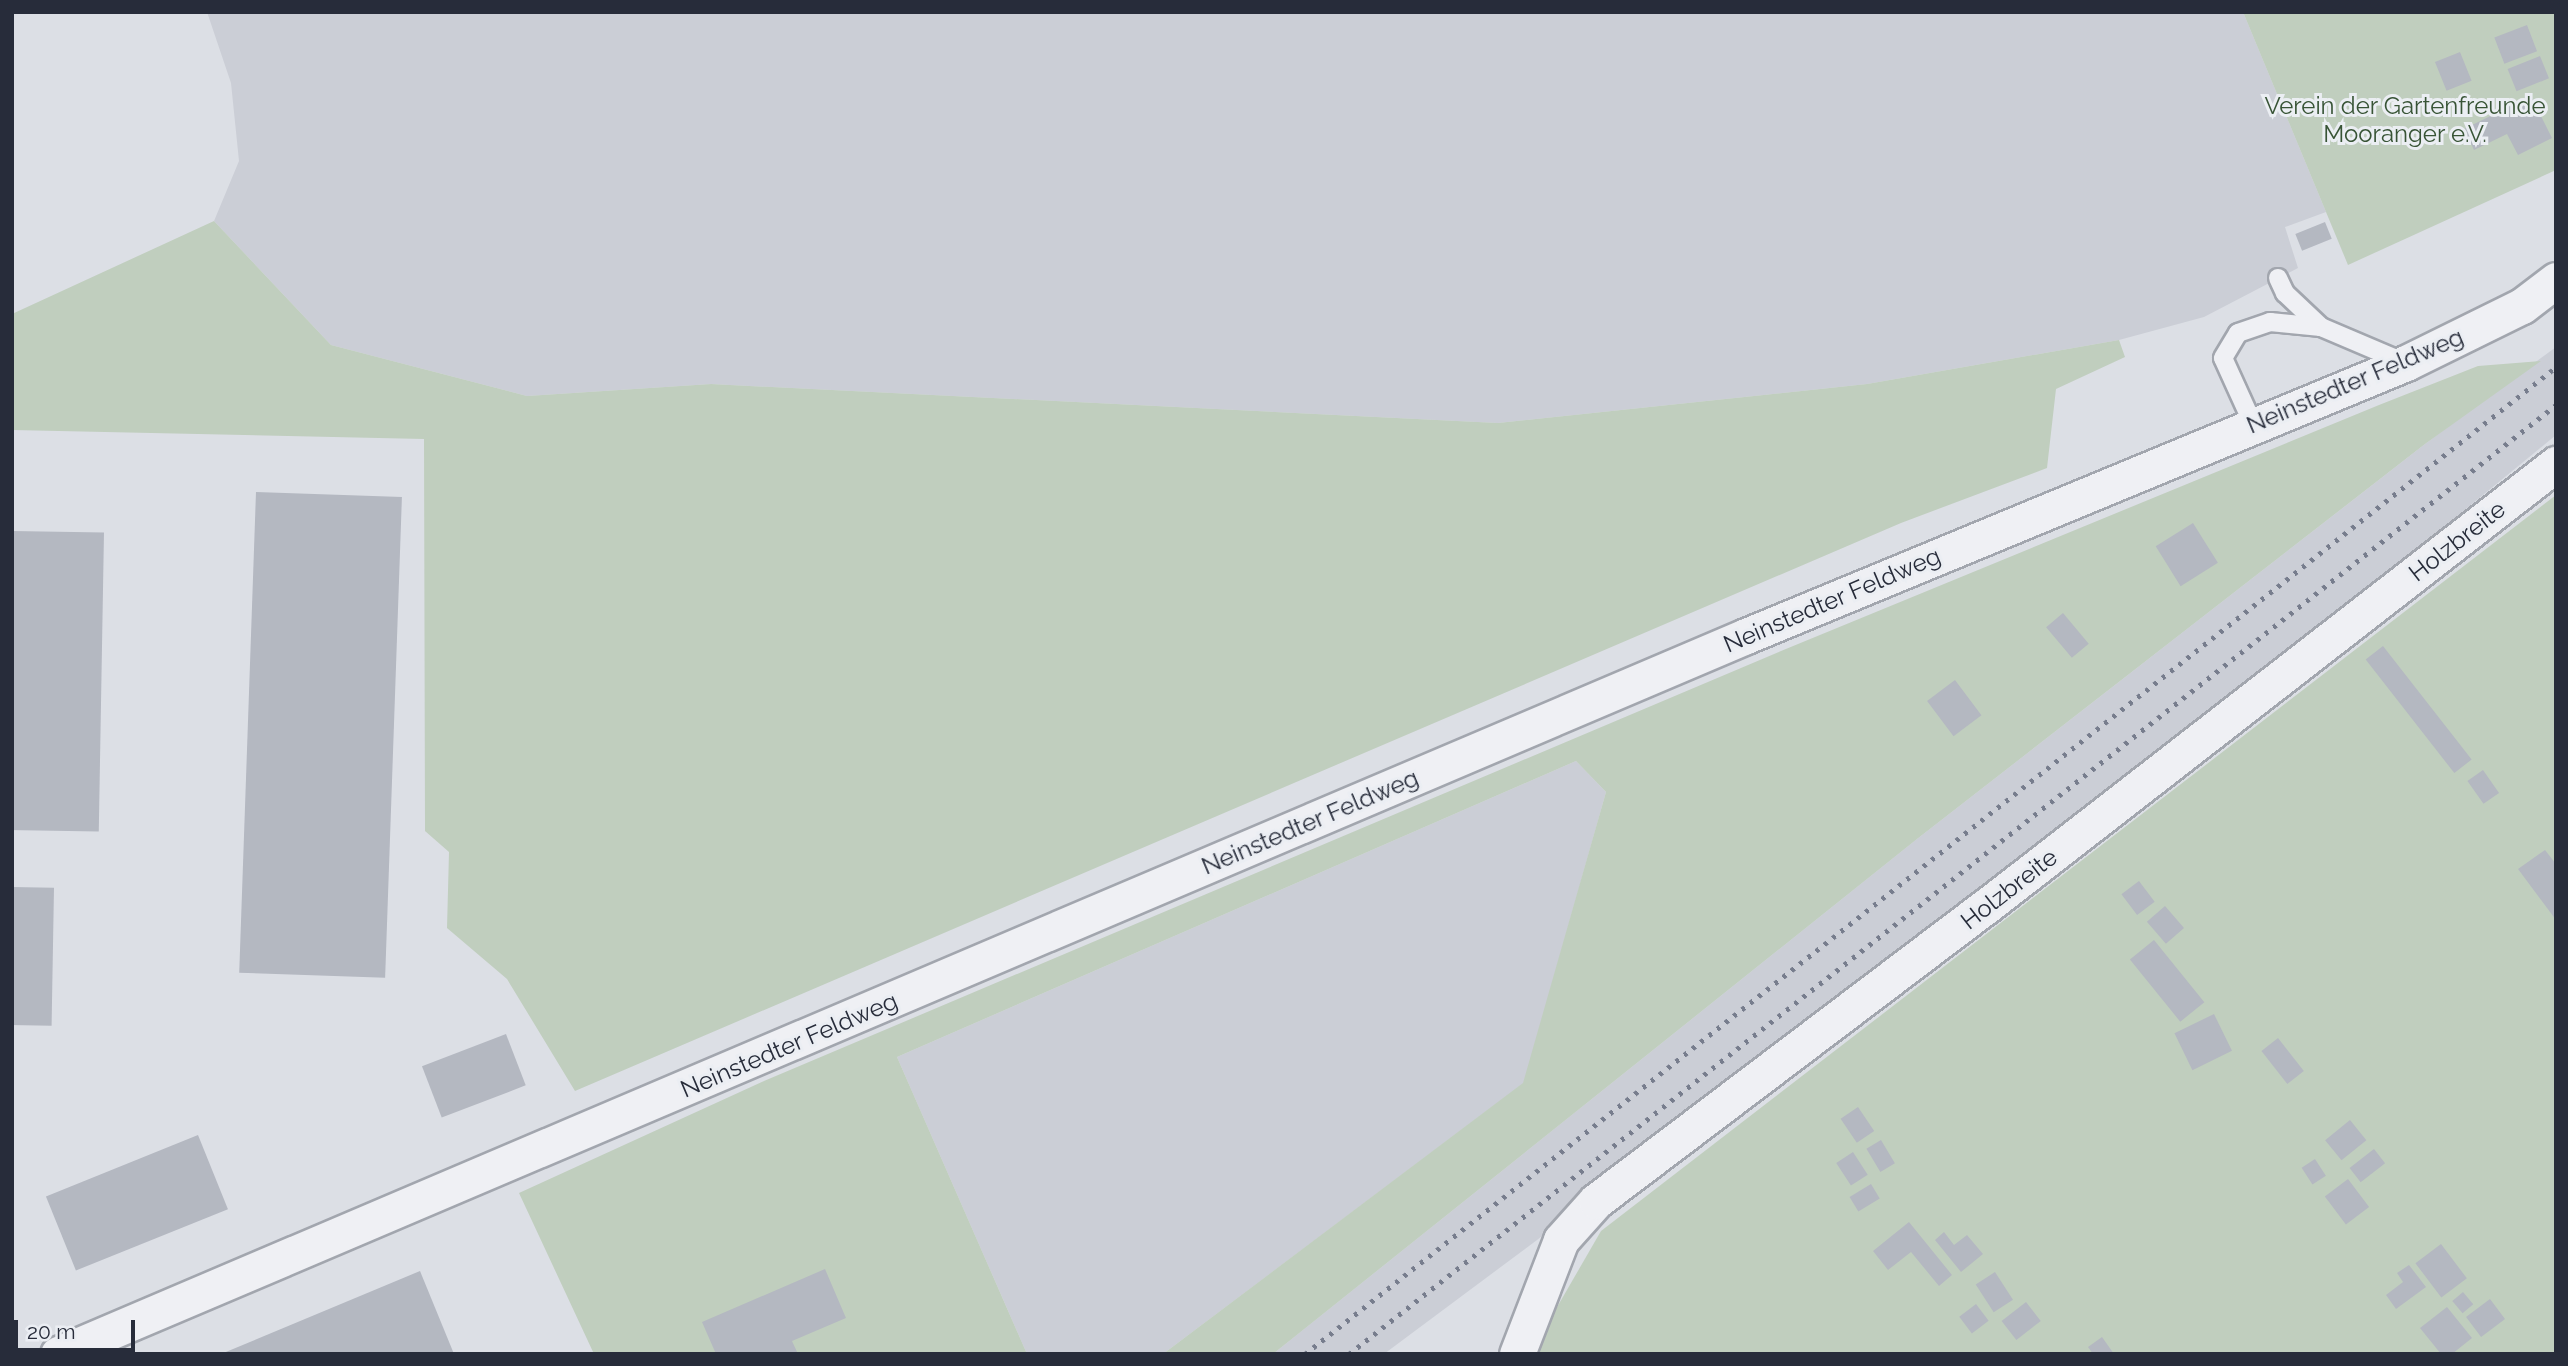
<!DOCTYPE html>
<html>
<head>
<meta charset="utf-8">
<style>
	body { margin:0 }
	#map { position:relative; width:2568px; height:1366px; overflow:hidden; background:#dcdfe5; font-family:Raleway,sans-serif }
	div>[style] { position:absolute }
	.built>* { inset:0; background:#cbced6 }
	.green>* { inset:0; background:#c0cebe }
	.building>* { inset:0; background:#b4b8c1; transform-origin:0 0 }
	.roads { filter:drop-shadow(2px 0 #a2a6ae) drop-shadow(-2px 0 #a2a6ae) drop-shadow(0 2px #a2a6ae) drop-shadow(0 -2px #a2a6ae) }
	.service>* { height:18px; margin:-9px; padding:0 9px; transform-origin:9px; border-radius:9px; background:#eff0f4 }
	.minor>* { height:35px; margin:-17.5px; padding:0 17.5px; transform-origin:17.5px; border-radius:17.5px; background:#eff0f4 }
	.rail>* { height:5px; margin-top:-2.5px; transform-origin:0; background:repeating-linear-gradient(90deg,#777d8d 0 3.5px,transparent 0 10.5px) }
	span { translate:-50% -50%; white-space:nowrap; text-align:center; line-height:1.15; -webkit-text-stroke:6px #ebeef3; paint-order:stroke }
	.park-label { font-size:24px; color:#385436 }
	.street-label { font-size:24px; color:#272c3a }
	.frame { position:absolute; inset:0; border:14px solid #272c3a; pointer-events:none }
	.scale { position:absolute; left:14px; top:1320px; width:121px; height:32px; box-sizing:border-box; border:4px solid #272c3a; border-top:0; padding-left:9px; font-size:21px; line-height:24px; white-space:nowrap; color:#272c3a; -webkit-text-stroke:5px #ebeef3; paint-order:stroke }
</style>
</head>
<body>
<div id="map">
	<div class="built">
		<i style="clip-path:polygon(207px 12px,2243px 12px,2326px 212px,2285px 227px,2298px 268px,2204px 317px,2119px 340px,1867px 384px,1498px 423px,711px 384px,527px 396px,331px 345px,214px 221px,239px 161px,231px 83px)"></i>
		<i style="clip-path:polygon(2556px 347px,2556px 435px,2365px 592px,1537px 1240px,1384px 1354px,1273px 1354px,1917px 839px,2425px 444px)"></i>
		<i style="clip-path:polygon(1576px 761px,1606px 792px,1524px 1083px,1163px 1354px,1027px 1354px,897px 1057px)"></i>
	</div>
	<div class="green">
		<i style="clip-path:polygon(2243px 12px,2556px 12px,2556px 170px,2348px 265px)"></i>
		<i style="clip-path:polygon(214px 221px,331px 345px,527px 396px,711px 384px,1498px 423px,1867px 384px,2119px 340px,2125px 357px,2056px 389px,2047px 468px,1901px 523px,575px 1091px,507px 979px,447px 928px,449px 852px,425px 831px,424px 439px,12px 430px,12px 314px)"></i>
		<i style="clip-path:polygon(2541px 361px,2425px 444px,1917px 839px,1273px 1354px,1163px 1354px,1523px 1083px,1606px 792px,1576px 761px,897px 1057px,1027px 1354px,594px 1354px,519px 1193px,764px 1081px,1781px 651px,2379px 405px,2478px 366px)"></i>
		<i style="clip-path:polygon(2556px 495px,2556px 1354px,1537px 1354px,1545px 1328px,1601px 1231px)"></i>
	</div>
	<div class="building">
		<i style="left:2527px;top:25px;width:28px;height:35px;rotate:69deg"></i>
		<i style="left:2460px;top:52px;width:31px;height:27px;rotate:68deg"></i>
		<i style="left:2540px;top:56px;width:24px;height:35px;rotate:68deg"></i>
		<i style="clip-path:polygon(2531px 96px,2552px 138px,2518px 155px,2507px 134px,2474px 150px,2464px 129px)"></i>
		<i style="left:2325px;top:222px;width:18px;height:32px;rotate:68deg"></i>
		<i style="left:256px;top:492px;width:146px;height:481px;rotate:2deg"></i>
		<i style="left:2193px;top:523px;width:47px;height:44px;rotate:58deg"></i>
		<i style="left:12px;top:531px;width:92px;height:299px;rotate:1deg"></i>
		<i style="left:2063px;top:613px;width:40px;height:22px;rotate:50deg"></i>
		<i style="left:2383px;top:646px;width:144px;height:22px;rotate:52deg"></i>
		<i style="left:1955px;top:680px;width:44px;height:35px;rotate:53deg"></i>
		<i style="left:2483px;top:770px;width:28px;height:19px;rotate:55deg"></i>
		<i style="clip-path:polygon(2545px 850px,2556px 864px,2556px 920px,2518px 869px)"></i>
		<i style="left:2139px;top:881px;width:26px;height:22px;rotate:53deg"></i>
		<i style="left:12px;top:887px;width:42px;height:138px;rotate:1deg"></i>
		<i style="left:2165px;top:906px;width:29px;height:24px;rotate:49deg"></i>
		<i style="left:2154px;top:940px;width:80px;height:31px;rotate:51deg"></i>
		<i style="left:2214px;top:1014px;width:41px;height:44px;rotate:64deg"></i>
		<i style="left:506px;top:1034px;width:55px;height:90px;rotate:69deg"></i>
		<i style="left:2278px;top:1038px;width:42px;height:21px;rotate:52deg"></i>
		<i style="left:1858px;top:1107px;width:29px;height:21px;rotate:56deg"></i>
		<i style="left:2350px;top:1120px;width:26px;height:32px;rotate:51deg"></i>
		<i style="left:198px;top:1135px;width:80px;height:164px;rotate:68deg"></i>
		<i style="left:1881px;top:1140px;width:27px;height:17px;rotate:59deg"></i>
		<i style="left:2374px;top:1149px;width:18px;height:31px;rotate:52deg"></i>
		<i style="left:1853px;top:1152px;width:27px;height:20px;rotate:57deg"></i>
		<i style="left:2315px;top:1159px;width:20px;height:16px;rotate:57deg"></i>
		<i style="left:2348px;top:1179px;width:35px;height:29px;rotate:53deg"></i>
		<i style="left:1871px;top:1184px;width:17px;height:25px;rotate:59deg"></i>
		<i style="clip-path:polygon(1909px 1222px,1952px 1275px,1939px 1286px,1911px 1252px,1888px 1270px,1873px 1251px)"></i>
		<i style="clip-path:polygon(1944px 1232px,1954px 1245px,1967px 1235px,1983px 1254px,1961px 1272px,1935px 1240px)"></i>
		<i style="left:2441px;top:1244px;width:43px;height:32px;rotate:53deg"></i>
		<i style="clip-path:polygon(2409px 1265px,2426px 1287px,2396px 1309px,2386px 1295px,2403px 1282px,2397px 1273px)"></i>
		<i style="clip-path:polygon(825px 1269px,846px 1318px,792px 1341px,798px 1354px,716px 1354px,702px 1322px)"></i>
		<i style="clip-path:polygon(420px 1271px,454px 1354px,221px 1354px)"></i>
		<i style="left:1995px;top:1272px;width:33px;height:23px;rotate:57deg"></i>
		<i style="left:2463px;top:1292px;width:16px;height:14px;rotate:50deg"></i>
		<i style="left:2490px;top:1299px;width:25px;height:30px;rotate:53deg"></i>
		<i style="left:2026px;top:1302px;width:24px;height:31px;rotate:52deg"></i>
		<i style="left:1976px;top:1304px;width:21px;height:21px;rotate:53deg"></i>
		<i style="clip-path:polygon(2447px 1307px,2472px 1338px,2452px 1354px,2441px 1354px,2420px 1328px)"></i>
		<i style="clip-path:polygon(2102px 1337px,2114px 1354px,2093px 1354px,2088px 1347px)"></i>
	</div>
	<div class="roads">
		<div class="service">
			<i style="left:2278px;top:278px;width:17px;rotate:65deg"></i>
			<i style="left:2285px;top:293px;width:50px;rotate:43.4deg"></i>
			<i style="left:2321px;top:327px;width:92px;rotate:23deg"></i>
			<i style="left:2253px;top:424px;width:72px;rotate:-114.4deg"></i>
			<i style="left:2223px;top:358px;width:29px;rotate:-59deg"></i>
			<i style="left:2238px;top:333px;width:34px;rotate:-19deg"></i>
			<i style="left:2270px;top:322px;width:51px;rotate:5.6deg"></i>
		</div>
		<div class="minor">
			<i style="left:58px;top:1354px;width:1834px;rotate:-23.04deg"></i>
			<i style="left:1746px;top:636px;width:714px;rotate:-22.47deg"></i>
			<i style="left:2406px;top:363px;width:129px;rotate:-26.2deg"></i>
			<i style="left:2522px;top:306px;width:43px;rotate:-37.4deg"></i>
			<i style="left:1517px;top:1354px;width:122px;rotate:-68.9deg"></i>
			<i style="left:1561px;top:1240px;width:52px;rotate:-48.1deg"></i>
			<i style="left:1596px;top:1201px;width:488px;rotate:-37.1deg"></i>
			<i style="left:1985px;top:907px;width:723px;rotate:-37.81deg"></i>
		</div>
	</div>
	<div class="rail">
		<i style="left:1305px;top:1354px;width:1593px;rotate:-38.27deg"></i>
		<i style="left:1349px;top:1354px;width:1535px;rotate:-38.18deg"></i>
	</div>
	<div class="park-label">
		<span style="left:2405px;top:120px">Verein der Gartenfreunde<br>Mooranger e.V.</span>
	</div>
	<div class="street-label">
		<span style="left:2355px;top:381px;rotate:-23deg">Neinstedter Feldweg</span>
		<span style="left:2457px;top:541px;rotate:-38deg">Holzbreite</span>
		<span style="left:1832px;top:600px;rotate:-23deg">Neinstedter Feldweg</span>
		<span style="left:1310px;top:822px;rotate:-23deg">Neinstedter Feldweg</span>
		<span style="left:2009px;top:889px;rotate:-38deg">Holzbreite</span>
		<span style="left:789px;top:1045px;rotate:-23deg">Neinstedter Feldweg</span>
	</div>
	<div class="frame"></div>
	<div class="scale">20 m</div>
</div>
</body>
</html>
